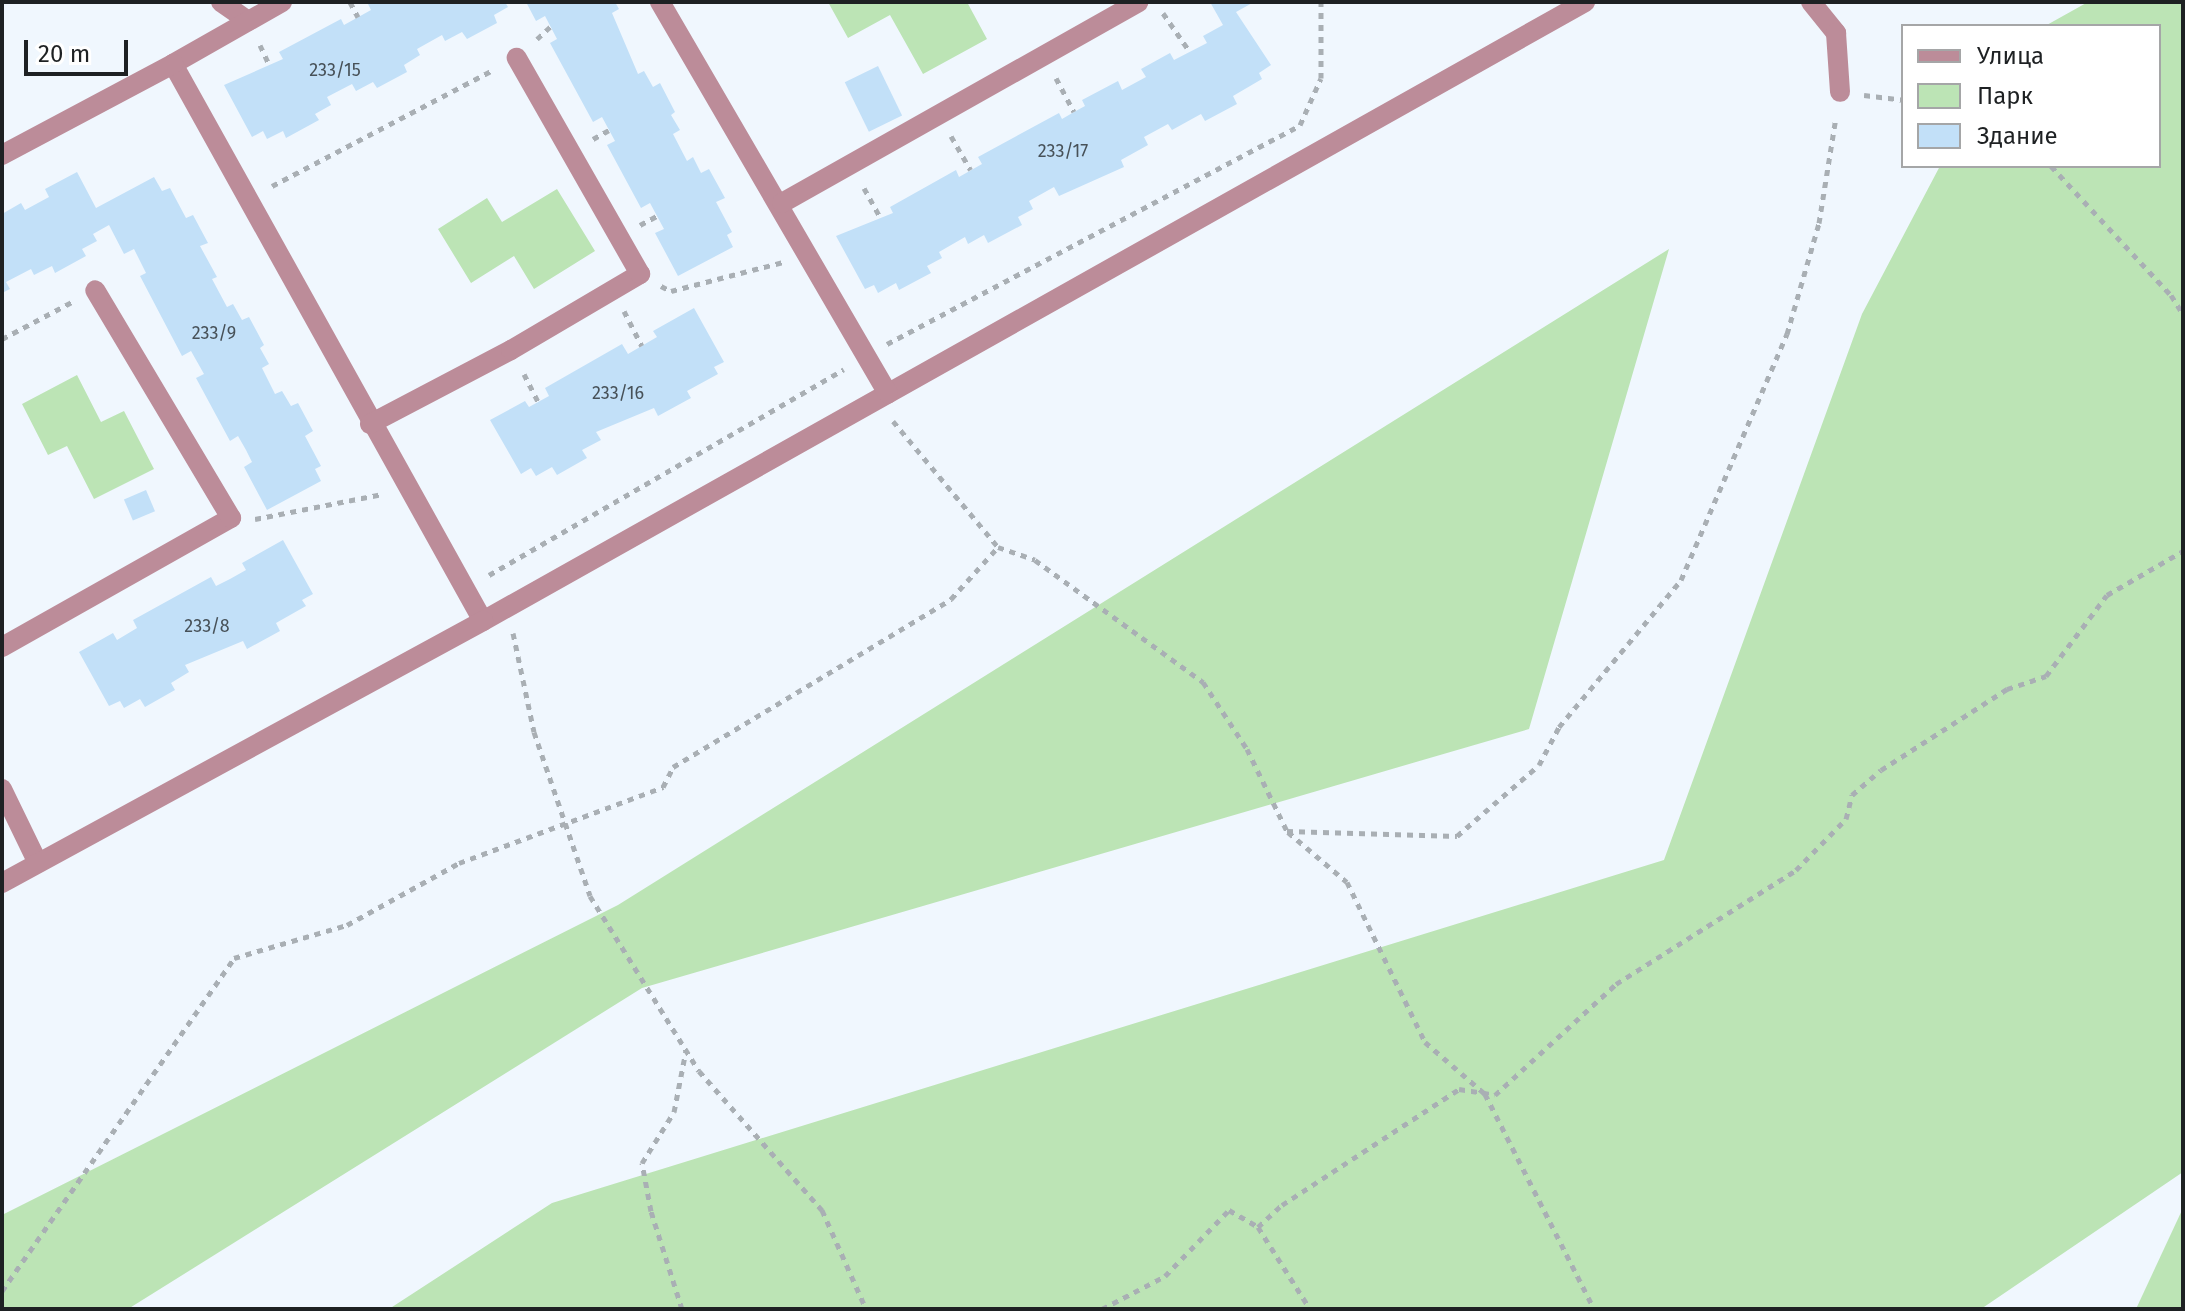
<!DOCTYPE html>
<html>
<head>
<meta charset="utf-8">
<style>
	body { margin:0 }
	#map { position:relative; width:2185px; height:1311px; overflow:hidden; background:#f0f7fe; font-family:"Fira Sans",sans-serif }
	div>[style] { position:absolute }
	.green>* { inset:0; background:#bce4b5 }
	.building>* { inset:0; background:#c2e0f8; transform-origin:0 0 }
	.path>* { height:5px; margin-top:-2.5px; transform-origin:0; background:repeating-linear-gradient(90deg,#a9afb4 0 6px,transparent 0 12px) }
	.minor>* { height:20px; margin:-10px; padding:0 10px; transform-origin:10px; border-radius:10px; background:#bc8c99 }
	span { translate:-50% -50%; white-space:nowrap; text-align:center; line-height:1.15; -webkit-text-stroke:8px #fff; paint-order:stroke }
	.number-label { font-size:18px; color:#475158 }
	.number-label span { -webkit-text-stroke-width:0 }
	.frame { position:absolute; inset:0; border:4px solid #1e2123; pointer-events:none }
	.legend { position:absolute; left:1901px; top:24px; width:260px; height:144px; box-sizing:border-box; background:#fff; border:2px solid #a5a6a7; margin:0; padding:10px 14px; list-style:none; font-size:24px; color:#1e2123 }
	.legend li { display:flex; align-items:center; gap:16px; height:40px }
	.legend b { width:40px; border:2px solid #a5a6a7 }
	.scale { position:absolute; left:24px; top:40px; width:104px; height:36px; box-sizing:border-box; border:4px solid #1e2123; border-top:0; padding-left:10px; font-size:24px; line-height:28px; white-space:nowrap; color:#1e2123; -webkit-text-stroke:6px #fff; paint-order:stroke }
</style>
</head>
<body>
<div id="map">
	<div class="green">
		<i style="clip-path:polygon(828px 2px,967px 2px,987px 39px,923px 74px,890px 15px,848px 38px)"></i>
		<i style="clip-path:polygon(2088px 2px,2183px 2px,2183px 1172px,1981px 1309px,389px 1309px,552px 1203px,1664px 860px,1862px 314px,1940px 166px,2159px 166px,2159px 26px,2045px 26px)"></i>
		<i style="clip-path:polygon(557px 189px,595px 251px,534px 289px,514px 256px,471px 283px,438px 229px,487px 198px,502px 222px)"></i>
		<i style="clip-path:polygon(1669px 249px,1529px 729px,642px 988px,128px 1309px,2px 1309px,2px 1215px,618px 905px)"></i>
		<i style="clip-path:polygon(77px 375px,101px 422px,124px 411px,154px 469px,94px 499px,67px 446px,48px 455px,22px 404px)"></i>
		<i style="clip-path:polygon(2183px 1208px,2183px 1309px,2136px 1309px)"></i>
	</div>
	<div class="building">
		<i style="clip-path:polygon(373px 2px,505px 2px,508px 7px,494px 15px,497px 23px,467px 39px,462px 32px,445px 41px,442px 35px,417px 49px,420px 55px,404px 65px,407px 72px,377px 88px,373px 82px,356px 91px,352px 84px,327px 97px,331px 105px,315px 114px,319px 120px,286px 138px,283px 131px,267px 139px,263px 131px,252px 137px,224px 85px,283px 59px,279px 52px,341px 19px,344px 25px,371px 10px,368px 4px)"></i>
		<i style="clip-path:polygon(526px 2px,615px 2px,619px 9px,612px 13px,638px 74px,644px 71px,653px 87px,660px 83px,675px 112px,671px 115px,680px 130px,673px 134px,687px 161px,693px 157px,701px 173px,709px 169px,725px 198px,716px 202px,732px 232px,727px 235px,733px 247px,678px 276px,655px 233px,664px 229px,650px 203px,641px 208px,607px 145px,615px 141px,602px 117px,593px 122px,550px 43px,557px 39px,545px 16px,536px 21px)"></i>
		<i style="clip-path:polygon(1210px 2px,1254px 2px,1236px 12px,1271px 65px,1259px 73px,1262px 79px,1233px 96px,1237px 104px,1205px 121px,1201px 114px,1172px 130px,1168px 124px,1144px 137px,1148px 145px,1121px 160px,1124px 167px,1059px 196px,1054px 187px,1029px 201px,1033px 209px,1018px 217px,1022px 225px,988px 243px,984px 235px,968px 244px,965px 237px,939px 252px,942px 258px,927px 266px,931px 273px,899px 290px,896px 283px,878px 293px,874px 285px,865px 289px,836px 236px,893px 213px,890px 207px,956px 170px,959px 177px,982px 164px,978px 157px,1059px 113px,1062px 119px,1074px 112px,1085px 106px,1082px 100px,1118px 81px,1122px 90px,1146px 77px,1141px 69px,1170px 53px,1174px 60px,1207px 43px,1203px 36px,1223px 25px)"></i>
		<i style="left:878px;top:66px;width:55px;height:37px;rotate:64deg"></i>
		<i style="clip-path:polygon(77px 172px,96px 208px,154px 177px,162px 191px,170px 188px,186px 218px,193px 215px,208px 243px,200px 246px,217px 277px,212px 279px,227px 307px,233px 304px,242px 320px,249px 317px,264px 345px,260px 348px,269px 364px,262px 368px,275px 394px,282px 391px,291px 406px,298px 403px,313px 431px,305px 436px,321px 466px,315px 469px,321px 481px,267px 510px,244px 467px,252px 462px,246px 450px,238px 436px,230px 441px,196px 378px,204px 374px,191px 351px,182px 356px,140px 276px,146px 273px,134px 249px,124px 254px,109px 225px,93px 234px,97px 241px,82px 249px,86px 256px,55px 273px,52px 266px,34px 275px,31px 269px,6px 282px,10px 289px,2px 293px,2px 214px,21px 203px,25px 210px,49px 197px,45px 189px)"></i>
		<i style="clip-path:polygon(694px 308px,724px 362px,714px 367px,718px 374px,687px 391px,691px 398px,658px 416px,654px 408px,596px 432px,601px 440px,582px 450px,587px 458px,557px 475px,552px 467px,536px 476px,531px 468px,521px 474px,490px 420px,525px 401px,529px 407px,549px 396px,545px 388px,622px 344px,628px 354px,657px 337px,653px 331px)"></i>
		<i style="left:146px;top:490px;width:23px;height:24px;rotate:67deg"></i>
		<i style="clip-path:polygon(283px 540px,313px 594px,302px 600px,306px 606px,276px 623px,280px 631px,247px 649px,243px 641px,185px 665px,189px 672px,171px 683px,175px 690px,145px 707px,140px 699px,124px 708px,120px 701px,109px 706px,79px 652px,113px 633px,117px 640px,137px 628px,133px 620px,211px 577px,216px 586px,230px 579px,246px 570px,242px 563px)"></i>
	</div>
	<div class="path">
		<i style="left:350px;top:2px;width:17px;rotate:62deg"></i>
		<i style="left:1163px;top:13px;width:47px;rotate:55.3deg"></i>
		<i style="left:537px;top:39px;width:18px;rotate:-43deg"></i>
		<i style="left:260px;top:45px;width:23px;rotate:65deg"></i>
		<i style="left:1056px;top:78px;width:38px;rotate:62deg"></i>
		<i style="left:1864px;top:95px;width:39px;rotate:7deg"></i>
		<i style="left:951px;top:136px;width:39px;rotate:60deg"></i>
		<i style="left:593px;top:139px;width:18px;rotate:-29deg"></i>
		<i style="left:2051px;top:166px;width:176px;rotate:47.1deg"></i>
		<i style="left:2171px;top:295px;width:22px;rotate:58deg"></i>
		<i style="left:272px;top:186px;width:250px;rotate:-27.7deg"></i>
		<i style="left:864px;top:188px;width:35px;rotate:61deg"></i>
		<i style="left:640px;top:225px;width:19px;rotate:-28deg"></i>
		<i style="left:661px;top:286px;width:11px;rotate:27deg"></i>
		<i style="left:671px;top:291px;width:116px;rotate:-14.5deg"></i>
		<i style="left:624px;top:311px;width:39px;rotate:63deg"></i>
		<i style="left:2px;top:339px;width:79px;rotate:-27.9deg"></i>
		<i style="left:887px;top:344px;width:467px;rotate:-27.9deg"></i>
		<i style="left:1300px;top:125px;width:51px;rotate:-65.9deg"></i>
		<i style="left:1321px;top:78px;width:76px;rotate:-90deg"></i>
		<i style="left:524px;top:374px;width:31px;rotate:63deg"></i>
		<i style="left:893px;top:421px;width:164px;rotate:50.2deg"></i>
		<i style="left:998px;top:547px;width:39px;rotate:19deg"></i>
		<i style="left:1035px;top:560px;width:208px;rotate:36deg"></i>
		<i style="left:1203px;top:682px;width:80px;rotate:56.7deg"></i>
		<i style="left:1247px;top:749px;width:91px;rotate:64deg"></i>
		<i style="left:1287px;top:831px;width:170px;rotate:1.7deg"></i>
		<i style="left:1457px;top:836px;width:108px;rotate:-40.9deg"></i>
		<i style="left:1539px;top:765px;width:43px;rotate:-62.2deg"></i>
		<i style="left:1559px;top:727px;width:191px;rotate:-50.3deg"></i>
		<i style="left:1681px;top:580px;width:268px;rotate:-66.7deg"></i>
		<i style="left:1787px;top:334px;width:116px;rotate:-73.9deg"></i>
		<i style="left:1819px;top:223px;width:107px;rotate:-80.9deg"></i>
		<i style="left:255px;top:519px;width:130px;rotate:-11.1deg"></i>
		<i style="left:489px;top:575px;width:410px;rotate:-30.1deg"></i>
		<i style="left:513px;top:633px;width:101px;rotate:78deg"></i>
		<i style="left:534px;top:732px;width:173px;rotate:71.1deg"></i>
		<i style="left:590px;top:896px;width:206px;rotate:58.1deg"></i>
		<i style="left:699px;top:1071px;width:186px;rotate:48.5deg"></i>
		<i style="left:822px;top:1210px;width:108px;rotate:66deg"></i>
		<i style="left:1288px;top:832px;width:77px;rotate:40.3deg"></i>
		<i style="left:1347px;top:882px;width:178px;rotate:64deg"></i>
		<i style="left:1425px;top:1042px;width:79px;rotate:40.9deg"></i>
		<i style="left:1485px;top:1094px;width:241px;rotate:63.1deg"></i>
		<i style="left:1258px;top:1227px;width:33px;rotate:-43deg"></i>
		<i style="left:1282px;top:1205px;width:212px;rotate:-33.2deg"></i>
		<i style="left:1459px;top:1089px;width:36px;rotate:9deg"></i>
		<i style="left:1495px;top:1095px;width:164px;rotate:-42.5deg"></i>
		<i style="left:1616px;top:984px;width:213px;rotate:-32.3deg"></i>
		<i style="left:1796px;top:870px;width:71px;rotate:-45.6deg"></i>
		<i style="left:1846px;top:819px;width:25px;rotate:-76deg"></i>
		<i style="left:1852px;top:795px;width:38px;rotate:-41deg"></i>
		<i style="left:1881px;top:770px;width:150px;rotate:-32.7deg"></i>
		<i style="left:2007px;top:689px;width:41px;rotate:-18.4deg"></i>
		<i style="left:2046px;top:676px;width:101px;rotate:-53deg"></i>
		<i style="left:2107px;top:595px;width:88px;rotate:-30.1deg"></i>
		<i style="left:2px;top:1291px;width:406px;rotate:-55.1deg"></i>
		<i style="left:234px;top:958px;width:118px;rotate:-16.3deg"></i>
		<i style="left:347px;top:925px;width:128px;rotate:-29deg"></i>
		<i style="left:459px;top:863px;width:218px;rotate:-20.4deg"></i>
		<i style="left:663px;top:787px;width:22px;rotate:-63deg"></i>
		<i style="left:673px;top:767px;width:325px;rotate:-31.1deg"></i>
		<i style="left:951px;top:599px;width:70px;rotate:-47.9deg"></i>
		<i style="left:682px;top:1309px;width:103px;rotate:-107.6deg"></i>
		<i style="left:651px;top:1211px;width:49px;rotate:-100.6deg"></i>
		<i style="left:642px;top:1163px;width:60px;rotate:-57.9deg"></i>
		<i style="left:674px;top:1112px;width:63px;rotate:-79deg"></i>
		<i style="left:1102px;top:1309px;width:71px;rotate:-27.6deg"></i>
		<i style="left:1165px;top:1276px;width:92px;rotate:-45.9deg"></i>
		<i style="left:1229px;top:1210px;width:34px;rotate:30deg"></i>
		<i style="left:1258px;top:1227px;width:97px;rotate:57.6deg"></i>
	</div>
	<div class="minor">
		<i style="left:221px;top:2px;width:33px;rotate:35deg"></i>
		<i style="left:282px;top:2px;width:125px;rotate:150.4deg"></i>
		<i style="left:173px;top:64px;width:637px;rotate:60.9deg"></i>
		<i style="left:483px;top:621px;width:1264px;rotate:-29.32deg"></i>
		<i style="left:660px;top:2px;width:453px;rotate:59.8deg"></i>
		<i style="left:1811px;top:2px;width:40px;rotate:51deg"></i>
		<i style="left:1836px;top:33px;width:59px;rotate:86.1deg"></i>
		<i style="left:2px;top:155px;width:194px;rotate:-28deg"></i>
		<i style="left:782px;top:203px;width:409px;rotate:-29.4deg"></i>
		<i style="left:370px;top:424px;width:159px;rotate:-27.7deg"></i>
		<i style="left:511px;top:350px;width:150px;rotate:-30.5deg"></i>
		<i style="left:640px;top:274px;width:249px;rotate:-119.7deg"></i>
		<i style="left:2px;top:647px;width:263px;rotate:-29.4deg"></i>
		<i style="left:231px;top:518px;width:265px;rotate:-120.8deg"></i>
		<i style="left:2px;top:789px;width:82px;rotate:64.1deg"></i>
		<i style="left:2px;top:883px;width:548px;rotate:-28.58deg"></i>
	</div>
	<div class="number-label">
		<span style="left:335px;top:70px">233/15</span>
		<span style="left:1063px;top:151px">233/17</span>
		<span style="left:214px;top:333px">233/9</span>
		<span style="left:618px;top:393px">233/16</span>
		<span style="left:207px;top:626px">233/8</span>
	</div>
	<div class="frame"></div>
	<ul class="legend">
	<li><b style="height:10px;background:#bc8c99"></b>Улица</li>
	<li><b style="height:22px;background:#bce4b5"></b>Парк</li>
	<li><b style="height:22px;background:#c2e0f8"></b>Здание</li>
	</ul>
	<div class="scale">20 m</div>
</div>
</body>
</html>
